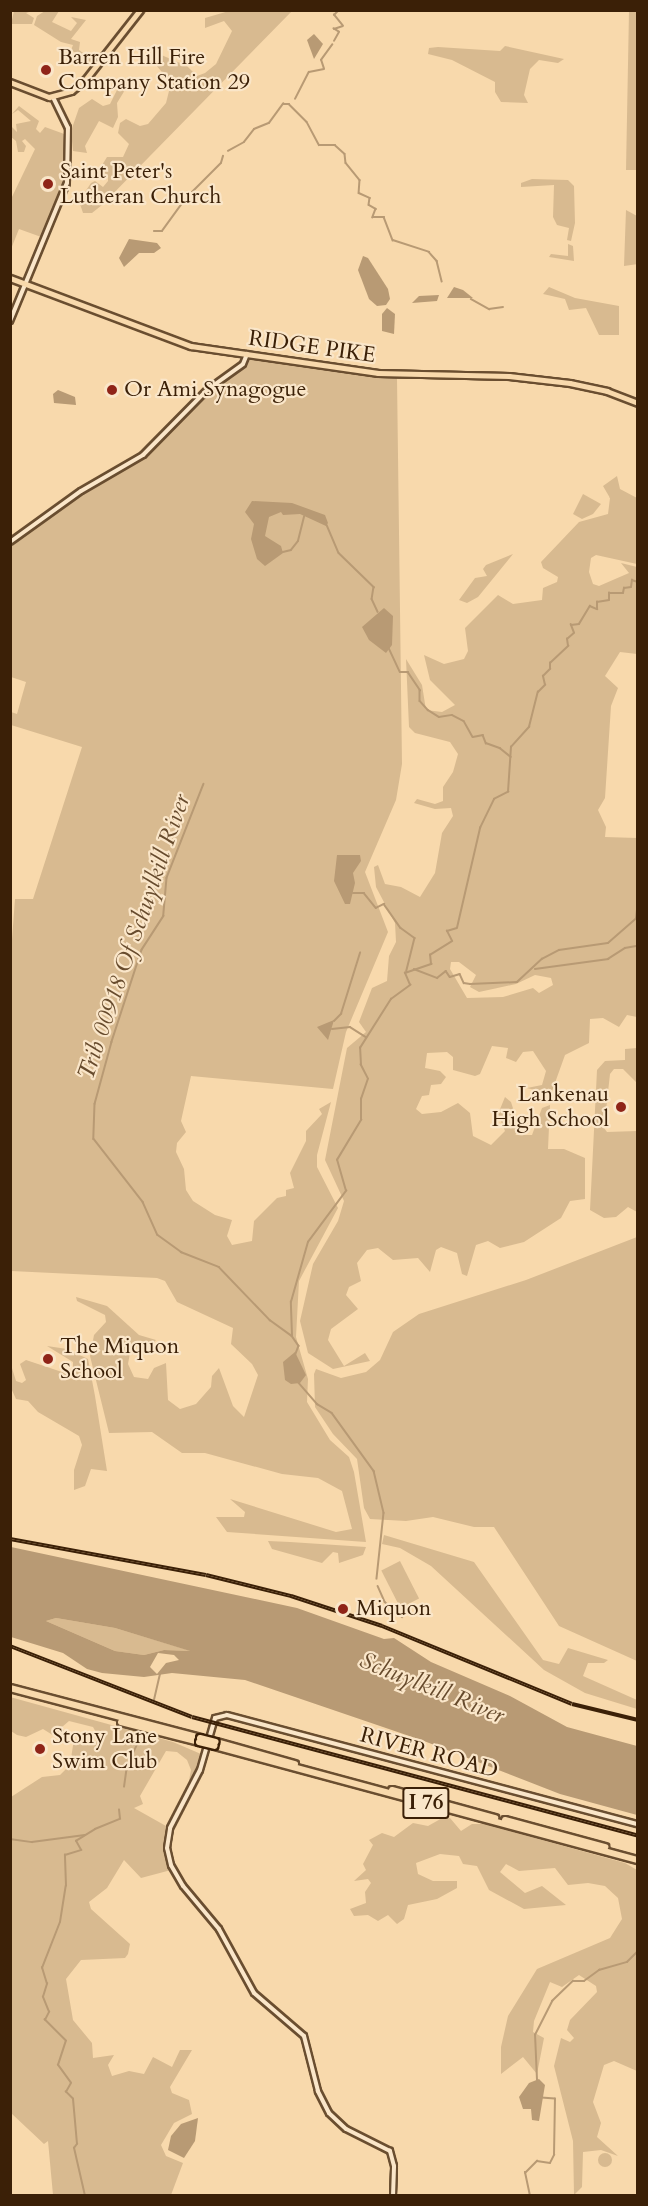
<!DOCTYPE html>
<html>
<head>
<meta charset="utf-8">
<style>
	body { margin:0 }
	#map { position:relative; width:648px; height:2206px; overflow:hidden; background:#f8d9ac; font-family:Cardo,serif }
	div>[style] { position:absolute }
	.green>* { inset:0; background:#d8ba90; transform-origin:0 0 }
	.round { border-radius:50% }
	.water>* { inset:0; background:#b89a74 }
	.stream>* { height:1.5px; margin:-0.75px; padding:0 0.75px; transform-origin:0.75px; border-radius:0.75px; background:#b89a74 }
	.roads { filter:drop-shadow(2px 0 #6a4e30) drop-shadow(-2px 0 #6a4e30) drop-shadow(0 2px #6a4e30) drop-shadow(0 -2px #6a4e30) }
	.minor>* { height:4px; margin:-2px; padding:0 2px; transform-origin:2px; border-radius:2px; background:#fae6c9 }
	.major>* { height:4.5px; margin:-2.25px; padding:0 2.25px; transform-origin:2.25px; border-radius:2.25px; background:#f8d9ac }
	.highway>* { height:6px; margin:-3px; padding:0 3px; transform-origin:3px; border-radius:3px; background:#f8d9ac }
	.rail>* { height:4px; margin-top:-2px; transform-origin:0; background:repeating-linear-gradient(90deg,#fae6c9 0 4.5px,#3b2007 0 9px); box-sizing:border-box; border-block:2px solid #3b2007 }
	.bridges { filter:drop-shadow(2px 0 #3b2007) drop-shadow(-2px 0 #3b2007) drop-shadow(0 2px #3b2007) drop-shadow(0 -2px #3b2007) }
	.highway-bridge>* { height:6px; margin:-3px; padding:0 3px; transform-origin:3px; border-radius:3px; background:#f8d9ac }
	.dots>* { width:16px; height:16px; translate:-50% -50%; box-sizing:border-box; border:3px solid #fae6c9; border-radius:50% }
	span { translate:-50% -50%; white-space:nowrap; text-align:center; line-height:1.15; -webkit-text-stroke:4.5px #fae6c9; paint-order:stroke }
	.shield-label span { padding:2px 4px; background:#fae6c9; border:2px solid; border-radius:4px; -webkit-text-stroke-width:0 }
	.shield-label { font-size:21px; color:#3b2007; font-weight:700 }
	.poi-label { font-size:22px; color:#3b2007 }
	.left { translate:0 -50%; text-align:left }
	.right { translate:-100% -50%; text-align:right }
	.street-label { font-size:22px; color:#3b2007 }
	.water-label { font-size:24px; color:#674b2d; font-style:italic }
	.frame { position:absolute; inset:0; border:12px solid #3b2007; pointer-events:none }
</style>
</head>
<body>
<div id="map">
	<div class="green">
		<i style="clip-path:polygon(14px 11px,32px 11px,26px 13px,34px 18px,32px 24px,11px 24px)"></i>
		<i style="clip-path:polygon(45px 11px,59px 11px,52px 22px,71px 31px,77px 23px,71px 17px,86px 20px,71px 39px,80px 42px,79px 50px,93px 60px,90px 62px,71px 50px,73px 45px,61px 42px,34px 25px,37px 16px)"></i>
		<i style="clip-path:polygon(229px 11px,292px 11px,102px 205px,92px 213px,83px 213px,79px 201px,91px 183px,95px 181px,103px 187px,108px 181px,108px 176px,99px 170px,107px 157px,123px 157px,129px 144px,118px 133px,120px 123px,126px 119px,140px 126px,148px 124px,166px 103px,171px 83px,156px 65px,159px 54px,187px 66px,197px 76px,205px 73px,216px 64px,232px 31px,224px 21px,205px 28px,205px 18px)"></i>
		<i style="clip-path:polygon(629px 11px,637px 11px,637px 170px,626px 170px)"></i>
		<i style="clip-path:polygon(505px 46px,564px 59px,558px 63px,539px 60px,530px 69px,524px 95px,528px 103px,501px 102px,495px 92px,495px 82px,452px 60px,428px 54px,429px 48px,438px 47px,500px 51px)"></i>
		<i style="clip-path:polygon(123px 78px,128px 79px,128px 85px,117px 103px,118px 117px,113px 128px,99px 121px,85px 146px,87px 153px,73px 151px,71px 131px,79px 108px,92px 99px,103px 106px,110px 104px)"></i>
		<i style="clip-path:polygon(19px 106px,39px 121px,36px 129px,40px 133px,45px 127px,67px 135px,64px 185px,44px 238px,19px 229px,11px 249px,11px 199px,35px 149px,25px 139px,22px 141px,26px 146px,24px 152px,18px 152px,16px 141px,11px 137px,11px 126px,17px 132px,16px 124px,31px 121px,18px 110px,12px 114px)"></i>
		<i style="clip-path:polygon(532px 179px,568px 180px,574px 186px,575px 223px,571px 241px,567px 240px,569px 228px,557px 225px,553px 217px,554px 185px,521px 187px,521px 183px)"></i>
		<i style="clip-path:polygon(626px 210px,637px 216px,638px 264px,624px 266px)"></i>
		<i style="clip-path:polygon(568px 244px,573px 246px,574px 261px,549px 257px,551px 254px,568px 256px)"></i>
		<i style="clip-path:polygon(549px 287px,575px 298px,619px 306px,619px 335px,599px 335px,586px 308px,569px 310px,565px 299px,543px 294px)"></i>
		<i style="clip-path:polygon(253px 357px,397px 378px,402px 764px,396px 800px,365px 872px,388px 932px,346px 1032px,333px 1089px,191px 1076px,181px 1121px,186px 1132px,177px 1143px,176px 1152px,184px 1169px,186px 1190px,193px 1201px,215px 1215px,232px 1220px,227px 1236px,232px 1245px,252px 1241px,254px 1221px,277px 1198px,286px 1196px,286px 1190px,294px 1188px,290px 1173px,306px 1141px,306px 1131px,322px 1114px,319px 1109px,331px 1102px,317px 1155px,317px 1167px,338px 1208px,299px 1281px,296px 1337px,308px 1379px,307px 1402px,330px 1440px,349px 1457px,354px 1472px,366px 1542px,227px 1532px,216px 1517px,244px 1517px,245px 1512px,230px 1499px,336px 1532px,352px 1529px,342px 1491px,318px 1478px,282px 1474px,205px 1453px,182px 1453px,152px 1432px,109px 1433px,90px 1356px,94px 1335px,106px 1322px,105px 1315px,77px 1301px,76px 1297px,107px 1306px,139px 1335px,156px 1340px,153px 1344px,131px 1347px,128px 1364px,134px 1377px,148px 1379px,154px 1368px,166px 1363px,168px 1400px,180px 1409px,196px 1404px,211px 1387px,212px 1376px,219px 1368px,233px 1406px,244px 1417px,258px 1375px,252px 1364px,231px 1344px,233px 1328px,177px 1302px,165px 1281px,157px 1278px,11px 1271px,10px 966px,15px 899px,33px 899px,82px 747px,11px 725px,11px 712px,17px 714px,26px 682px,11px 677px,11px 547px,59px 509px,149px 455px,201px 401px)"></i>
		<i style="clip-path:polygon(evenodd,617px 476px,620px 489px,637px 498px,637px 564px,596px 555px,591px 558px,589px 572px,593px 584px,599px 586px,629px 573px,621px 563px,637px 567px,637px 654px,620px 652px,605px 676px,618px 688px,611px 706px,605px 798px,598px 810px,606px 827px,605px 837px,637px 838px,637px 1017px,627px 1015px,619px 1027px,603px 1018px,590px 1019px,589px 1043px,565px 1055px,551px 1094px,527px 1088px,542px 1085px,546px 1071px,533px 1051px,523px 1052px,516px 1062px,506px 1058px,508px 1048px,492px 1046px,480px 1074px,475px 1076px,453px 1070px,453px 1057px,447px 1052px,427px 1053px,425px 1068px,440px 1071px,446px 1077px,441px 1084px,431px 1085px,429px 1095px,422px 1096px,416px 1109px,422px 1114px,441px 1112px,458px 1103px,470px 1113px,473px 1136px,491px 1145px,505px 1131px,498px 1114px,505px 1097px,511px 1102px,517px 1121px,529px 1125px,515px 1135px,532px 1135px,542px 1108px,550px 1105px,548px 1149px,564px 1149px,585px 1158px,585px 1199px,570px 1201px,561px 1218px,524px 1242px,500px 1248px,488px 1241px,476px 1245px,467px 1276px,462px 1274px,457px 1253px,441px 1247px,436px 1250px,430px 1272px,418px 1258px,393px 1260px,378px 1248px,367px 1250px,357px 1263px,361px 1281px,349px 1287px,346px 1295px,358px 1309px,331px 1329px,328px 1340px,344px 1366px,365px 1353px,370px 1361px,333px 1369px,308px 1353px,300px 1321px,313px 1264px,338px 1221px,344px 1201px,325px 1160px,347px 1048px,366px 1032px,359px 1022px,372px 988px,387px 981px,389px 956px,396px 942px,395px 923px,376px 887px,374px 867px,378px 865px,385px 884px,401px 887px,420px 897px,435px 873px,442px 833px,453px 816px,451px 808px,435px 809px,414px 803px,417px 799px,435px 804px,443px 801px,443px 787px,453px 772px,458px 754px,450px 742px,415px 733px,409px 727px,406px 659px,422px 685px,426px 710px,442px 712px,455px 705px,430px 680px,424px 655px,444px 664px,464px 659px,468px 651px,465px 628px,498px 595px,513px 604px,542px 600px,543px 588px,557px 582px,558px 577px,543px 568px,541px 562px,579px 522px,608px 514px,610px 498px,603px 486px,617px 476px,451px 962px,459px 962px,476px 975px,470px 987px,479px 992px,516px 984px,535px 975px,551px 978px,553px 985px,539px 993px,533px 988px,503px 997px,467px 998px,450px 969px,451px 962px)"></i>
		<i style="clip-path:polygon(583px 494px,601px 504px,593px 514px,582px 519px,573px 514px)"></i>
		<i style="clip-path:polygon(513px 554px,478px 597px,467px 603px,459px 600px,475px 578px,487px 576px,483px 569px,486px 565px)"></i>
		<i style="clip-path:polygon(637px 1048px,637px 1083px,623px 1069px,614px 1069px,610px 1074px,604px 1128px,607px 1132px,637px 1131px,637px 1212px,628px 1207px,616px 1217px,604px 1218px,590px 1210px,597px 1070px,605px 1061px,625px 1060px,625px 1049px)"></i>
		<i style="clip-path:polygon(637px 1237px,637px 1661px,559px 1626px,494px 1527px,474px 1527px,433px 1517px,406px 1521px,370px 1519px,364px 1508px,357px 1459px,333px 1434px,315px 1407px,314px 1374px,316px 1369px,341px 1378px,366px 1372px,380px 1360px,393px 1332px,419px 1314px,526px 1280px)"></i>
		<i style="clip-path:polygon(47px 1346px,67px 1349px,88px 1359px,95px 1396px,107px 1471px,91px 1469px,85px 1486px,74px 1490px,74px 1470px,82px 1445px,79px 1436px,38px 1412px,28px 1401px,16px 1399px,11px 1388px,11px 1365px,16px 1381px,22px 1383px,26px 1380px,20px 1364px,26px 1360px,65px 1373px,73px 1372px,73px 1362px)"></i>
		<i style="clip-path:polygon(384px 1535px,474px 1562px,543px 1660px,559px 1664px,568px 1648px,608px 1660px,604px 1663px,588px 1663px,583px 1676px,637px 1700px,637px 1709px,585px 1693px,544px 1670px,431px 1566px,400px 1548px,382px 1544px)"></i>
		<i style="clip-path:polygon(268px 1541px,290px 1542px,366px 1547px,363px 1555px,339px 1563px,338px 1553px,333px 1552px,322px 1563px,272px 1549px)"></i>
		<i style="left:400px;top:1561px;width:42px;height:21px;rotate:63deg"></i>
		<i style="clip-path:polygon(56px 1618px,115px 1628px,191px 1651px,164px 1650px,144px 1655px,115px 1651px,46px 1621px)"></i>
		<i style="clip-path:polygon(10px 1697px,173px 1742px,201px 1754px,187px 1791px,191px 1770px,187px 1760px,177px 1752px,166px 1751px,140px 1796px,143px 1804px,134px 1808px,166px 1826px,165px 1850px,171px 1870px,141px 1878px,124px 1860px,107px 1888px,89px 1902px,91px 1909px,130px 1944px,128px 1954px,125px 1958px,81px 1960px,66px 1979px,73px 2020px,92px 2043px,93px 2058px,114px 2055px,108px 2065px,112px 2076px,129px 2071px,144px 2074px,153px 2057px,172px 2067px,180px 2050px,192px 2050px,170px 2087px,172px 2093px,189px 2100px,192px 2114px,174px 2123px,161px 2145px,166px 2156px,183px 2163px,171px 2195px,53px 2195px,48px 2141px,44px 2144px,11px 2113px,11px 1797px,42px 1777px,60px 1775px,70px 1765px,74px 1739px,95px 1745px,98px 1736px,93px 1727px,69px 1721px,62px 1727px,69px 1740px,67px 1744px,43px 1729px,26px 1737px,17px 1735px,11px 1731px)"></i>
		<i style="clip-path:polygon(444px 1817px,450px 1818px,461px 1831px,472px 1824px,485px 1824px,625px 1863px,637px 1870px,637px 2071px,614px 2061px,604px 2065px,593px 2102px,601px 2123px,597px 2137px,618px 2156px,601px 2150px,583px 2152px,582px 2187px,574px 2195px,573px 2141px,554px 2066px,561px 2038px,570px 2042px,574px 2038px,567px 2030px,570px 2020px,597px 1992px,596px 1986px,579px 1975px,562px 1987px,550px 1982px,534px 2021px,533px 2032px,544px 2038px,537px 2074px,523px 2057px,501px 2074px,501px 2047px,508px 2016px,537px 1969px,610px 1938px,622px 1919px,618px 1898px,605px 1886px,588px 1883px,568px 1885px,555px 1868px,519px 1871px,506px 1864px,500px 1872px,525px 1893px,542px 1886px,566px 1905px,524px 1909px,489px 1890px,477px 1866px,463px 1864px,459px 1856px,440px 1854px,416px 1863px,418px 1874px,433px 1881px,457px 1881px,457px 1888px,437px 1899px,408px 1905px,404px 1919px,397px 1924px,388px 1915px,378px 1921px,368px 1915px,354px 1916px,350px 1909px,366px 1903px,365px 1892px,371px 1883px,368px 1879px,354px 1881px,366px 1870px,363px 1864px,373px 1845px,369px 1840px,382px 1833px,394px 1837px,413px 1823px,428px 1826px)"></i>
		<i class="round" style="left:598px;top:2153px;width:14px;height:14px"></i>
	</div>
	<div class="water">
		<i style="clip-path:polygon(314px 34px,323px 44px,314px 59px,307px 40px)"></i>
		<i style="clip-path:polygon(129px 239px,157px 243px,161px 248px,154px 253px,139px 253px,124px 267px,119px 258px)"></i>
		<i style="clip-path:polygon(363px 256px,368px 258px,388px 289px,390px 299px,386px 305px,377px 306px,369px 299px,358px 270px)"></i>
		<i style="clip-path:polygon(454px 287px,463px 290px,473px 298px,447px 298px)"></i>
		<i style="clip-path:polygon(439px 295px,437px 301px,412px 303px,419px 296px)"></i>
		<i style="clip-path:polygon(387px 308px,395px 314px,394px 334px,382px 331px,382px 314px)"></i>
		<i style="clip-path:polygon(58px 390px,75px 397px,76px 405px,54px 403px,53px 394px)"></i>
		<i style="clip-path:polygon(252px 501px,292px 503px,325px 515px,328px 523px,326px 526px,300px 514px,283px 515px,281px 512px,269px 517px,265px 536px,281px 546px,283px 553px,265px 566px,257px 559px,251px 539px,254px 524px,245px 512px)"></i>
		<i style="clip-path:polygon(384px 608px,393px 616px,392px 645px,386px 653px,369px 640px,362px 627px)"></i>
		<i style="clip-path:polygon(337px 855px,360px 855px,361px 861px,353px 873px,355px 883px,350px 904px,345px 904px,334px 881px)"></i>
		<i style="clip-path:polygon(334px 1020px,328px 1040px,317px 1027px)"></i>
		<i style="clip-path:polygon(295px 1352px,306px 1375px,300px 1383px,291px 1384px,285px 1380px,283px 1362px)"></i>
		<i style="clip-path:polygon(evenodd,11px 1547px,297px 1608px,384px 1639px,394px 1638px,431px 1662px,510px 1696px,567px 1727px,637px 1746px,637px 1815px,560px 1794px,424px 1741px,245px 1680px,172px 1673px,144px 1677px,102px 1673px,87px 1669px,63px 1653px,11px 1637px,11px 1547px,56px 1618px,115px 1628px,190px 1651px,164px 1650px,144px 1655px,115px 1651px,46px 1621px,56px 1618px,11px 1547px,158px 1653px,174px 1655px,179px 1660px,166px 1663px,157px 1674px,150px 1667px,158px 1653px)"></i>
		<i style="clip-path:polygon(539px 2079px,545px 2085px,539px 2121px,532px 2120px,531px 2109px,523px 2109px,519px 2097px,529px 2083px)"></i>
		<i style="clip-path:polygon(198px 2118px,195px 2141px,184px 2158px,168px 2150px,171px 2136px,181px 2124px)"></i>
	</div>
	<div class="stream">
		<i style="left:334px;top:41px;width:10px;rotate:-61deg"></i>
		<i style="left:339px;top:32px;width:6px;rotate:-149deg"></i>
		<i style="left:334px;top:29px;width:9px;rotate:-18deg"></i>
		<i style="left:343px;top:26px;width:14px;rotate:-129deg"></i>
		<i style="left:334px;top:15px;width:7px;rotate:-45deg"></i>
		<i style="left:295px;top:99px;width:30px;rotate:-63deg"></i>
		<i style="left:309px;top:72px;width:15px;rotate:-11deg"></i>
		<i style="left:324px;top:69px;width:9px;rotate:-108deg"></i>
		<i style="left:321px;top:60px;width:19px;rotate:-54deg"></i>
		<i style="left:228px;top:151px;width:18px;rotate:-29deg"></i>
		<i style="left:244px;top:142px;width:16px;rotate:-52deg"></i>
		<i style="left:254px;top:129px;width:16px;rotate:-22deg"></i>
		<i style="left:269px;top:123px;width:24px;rotate:-54deg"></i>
		<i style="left:283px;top:104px;width:6px"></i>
		<i style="left:289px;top:104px;width:25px;rotate:45deg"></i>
		<i style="left:307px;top:122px;width:26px;rotate:62deg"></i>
		<i style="left:319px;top:145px;width:16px"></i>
		<i style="left:335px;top:145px;width:13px;rotate:42deg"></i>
		<i style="left:345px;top:154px;width:9px;rotate:84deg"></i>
		<i style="left:346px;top:163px;width:22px;rotate:51deg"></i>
		<i style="left:360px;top:180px;width:13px;rotate:94deg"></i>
		<i style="left:359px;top:193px;width:12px;rotate:24deg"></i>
		<i style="left:370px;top:198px;width:7px;rotate:98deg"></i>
		<i style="left:369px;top:205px;width:8px;rotate:30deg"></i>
		<i style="left:376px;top:209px;width:9px;rotate:111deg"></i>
		<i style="left:373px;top:217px;width:11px"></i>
		<i style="left:384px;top:217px;width:25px;rotate:69deg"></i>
		<i style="left:393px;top:240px;width:38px;rotate:18deg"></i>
		<i style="left:429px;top:252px;width:12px;rotate:48deg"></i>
		<i style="left:437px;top:261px;width:21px;rotate:76deg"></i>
		<i style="left:189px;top:195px;width:45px;rotate:-45deg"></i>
		<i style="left:221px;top:163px;width:7px;rotate:-74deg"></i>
		<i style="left:154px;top:231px;width:8px"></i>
		<i style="left:162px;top:231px;width:39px;rotate:-54deg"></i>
		<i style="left:471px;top:299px;width:21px;rotate:29deg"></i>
		<i style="left:489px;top:309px;width:14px;rotate:-8deg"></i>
		<i style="left:327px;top:525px;width:30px;rotate:67deg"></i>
		<i style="left:339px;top:553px;width:49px;rotate:44.2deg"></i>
		<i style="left:374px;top:587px;width:12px;rotate:99deg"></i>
		<i style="left:372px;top:599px;width:14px;rotate:65deg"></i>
		<i style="left:283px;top:552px;width:8px;rotate:-14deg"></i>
		<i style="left:291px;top:550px;width:11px;rotate:-52deg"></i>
		<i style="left:298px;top:541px;width:25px;rotate:-76deg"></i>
		<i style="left:389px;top:648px;width:26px;rotate:65deg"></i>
		<i style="left:400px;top:672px;width:8px"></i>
		<i style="left:408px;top:672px;width:22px;rotate:56deg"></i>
		<i style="left:420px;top:690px;width:11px;rotate:90deg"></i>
		<i style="left:420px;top:701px;width:12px;rotate:48deg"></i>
		<i style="left:428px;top:710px;width:13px;rotate:32deg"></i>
		<i style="left:439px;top:717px;width:13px;rotate:-9deg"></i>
		<i style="left:452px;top:715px;width:13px;rotate:27deg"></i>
		<i style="left:464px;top:721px;width:18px;rotate:61deg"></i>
		<i style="left:473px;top:737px;width:10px;rotate:-11deg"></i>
		<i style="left:483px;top:735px;width:9px;rotate:69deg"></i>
		<i style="left:486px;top:743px;width:15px;rotate:20deg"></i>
		<i style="left:500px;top:748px;width:14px;rotate:39deg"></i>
		<i style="left:204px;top:784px;width:101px;rotate:111.5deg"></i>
		<i style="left:167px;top:878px;width:38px;rotate:95deg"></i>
		<i style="left:164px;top:916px;width:40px;rotate:122.9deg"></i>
		<i style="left:142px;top:950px;width:97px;rotate:108.1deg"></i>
		<i style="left:112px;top:1042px;width:64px;rotate:105.3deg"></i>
		<i style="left:95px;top:1104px;width:35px;rotate:92deg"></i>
		<i style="left:94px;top:1139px;width:80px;rotate:52.1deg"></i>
		<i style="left:143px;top:1202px;width:36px;rotate:66deg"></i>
		<i style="left:158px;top:1235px;width:29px;rotate:36deg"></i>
		<i style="left:181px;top:1252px;width:41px;rotate:21.5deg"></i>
		<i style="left:219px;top:1267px;width:74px;rotate:46.1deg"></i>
		<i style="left:270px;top:1320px;width:27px;rotate:36deg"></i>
		<i style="left:292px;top:1336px;width:12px;rotate:55deg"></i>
		<i style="left:299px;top:1346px;width:9px;rotate:111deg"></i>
		<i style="left:353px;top:893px;width:11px"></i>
		<i style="left:364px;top:893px;width:19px;rotate:51deg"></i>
		<i style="left:376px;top:908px;width:9px;rotate:-27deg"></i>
		<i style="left:384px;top:904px;width:29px;rotate:55deg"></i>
		<i style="left:401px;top:928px;width:17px;rotate:36deg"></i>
		<i style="left:415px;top:938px;width:34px;rotate:104deg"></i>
		<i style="left:638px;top:895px;width:5px;rotate:90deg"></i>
		<i style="left:414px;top:969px;width:25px;rotate:21deg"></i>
		<i style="left:437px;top:978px;width:11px;rotate:-38deg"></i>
		<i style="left:446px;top:971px;width:7px;rotate:56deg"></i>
		<i style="left:450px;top:977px;width:10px;rotate:-17deg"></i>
		<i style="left:460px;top:974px;width:10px;rotate:66deg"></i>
		<i style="left:464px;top:983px;width:6px;rotate:9deg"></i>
		<i style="left:470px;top:984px;width:47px;rotate:-2.4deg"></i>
		<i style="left:517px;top:982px;width:34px;rotate:-43deg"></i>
		<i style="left:542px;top:959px;width:19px;rotate:-28deg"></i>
		<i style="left:559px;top:950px;width:49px;rotate:-8.1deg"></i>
		<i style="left:608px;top:943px;width:37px;rotate:-41deg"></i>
		<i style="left:636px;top:919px;width:18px;rotate:-84deg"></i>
		<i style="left:535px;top:969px;width:74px;rotate:-7.8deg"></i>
		<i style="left:608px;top:959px;width:20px;rotate:-33deg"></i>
		<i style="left:625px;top:948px;width:11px;rotate:-10deg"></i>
		<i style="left:334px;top:1021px;width:10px;rotate:-45deg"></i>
		<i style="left:341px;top:1014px;width:64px;rotate:-72.7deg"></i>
		<i style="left:332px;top:1029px;width:18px;rotate:-6deg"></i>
		<i style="left:350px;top:1027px;width:19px;rotate:32deg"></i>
		<i style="left:292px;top:1336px;width:34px;rotate:-92deg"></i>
		<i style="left:291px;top:1302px;width:62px;rotate:-74.2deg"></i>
		<i style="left:308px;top:1242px;width:64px;rotate:-53.3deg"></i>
		<i style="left:346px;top:1191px;width:32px;rotate:-106deg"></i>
		<i style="left:337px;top:1160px;width:47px;rotate:-59deg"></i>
		<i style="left:361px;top:1120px;width:21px;rotate:-90deg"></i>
		<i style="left:361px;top:1099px;width:21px;rotate:-71deg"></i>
		<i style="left:368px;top:1079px;width:16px;rotate:-117deg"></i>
		<i style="left:361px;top:1065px;width:17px;rotate:-93deg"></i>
		<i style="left:360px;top:1048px;width:58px;rotate:-57.7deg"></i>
		<i style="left:391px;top:999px;width:24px;rotate:-36deg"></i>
		<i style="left:410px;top:985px;width:13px;rotate:-113deg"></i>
		<i style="left:405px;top:973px;width:28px;rotate:-19deg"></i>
		<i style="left:431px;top:964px;width:9px;rotate:-96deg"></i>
		<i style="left:430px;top:955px;width:26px;rotate:-32deg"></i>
		<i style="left:452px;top:941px;width:11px;rotate:-117deg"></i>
		<i style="left:447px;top:931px;width:10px;rotate:-17deg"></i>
		<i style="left:457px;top:928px;width:103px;rotate:-77deg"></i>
		<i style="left:480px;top:828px;width:32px;rotate:-64deg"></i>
		<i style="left:494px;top:799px;width:16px;rotate:-27deg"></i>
		<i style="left:508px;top:792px;width:45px;rotate:-86.2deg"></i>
		<i style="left:511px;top:747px;width:27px;rotate:-48deg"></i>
		<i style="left:529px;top:727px;width:36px;rotate:-76deg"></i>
		<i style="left:538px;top:692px;width:10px;rotate:-45deg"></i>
		<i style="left:545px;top:685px;width:9px;rotate:-103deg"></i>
		<i style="left:543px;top:676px;width:10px;rotate:-45deg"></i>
		<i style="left:550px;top:669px;width:6px;rotate:-90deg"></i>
		<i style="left:550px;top:663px;width:25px;rotate:-43deg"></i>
		<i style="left:568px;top:646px;width:7px;rotate:-98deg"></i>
		<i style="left:567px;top:639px;width:9px;rotate:-41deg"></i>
		<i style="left:574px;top:633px;width:9px;rotate:-111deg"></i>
		<i style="left:571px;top:625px;width:8px;rotate:-7deg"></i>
		<i style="left:579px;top:624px;width:21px;rotate:-59deg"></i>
		<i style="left:590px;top:606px;width:8px;rotate:23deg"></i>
		<i style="left:597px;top:609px;width:7px;rotate:-90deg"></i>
		<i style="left:597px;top:602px;width:12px;rotate:-9deg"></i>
		<i style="left:609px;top:600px;width:7px;rotate:-90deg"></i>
		<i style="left:609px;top:593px;width:14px"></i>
		<i style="left:623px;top:593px;width:5px;rotate:-79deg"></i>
		<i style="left:624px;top:588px;width:7px;rotate:-8deg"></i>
		<i style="left:631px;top:587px;width:7px;rotate:-82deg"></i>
		<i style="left:632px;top:580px;width:6px;rotate:18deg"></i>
		<i style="left:299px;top:1383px;width:28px;rotate:49deg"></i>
		<i style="left:317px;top:1404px;width:17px;rotate:31deg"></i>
		<i style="left:332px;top:1413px;width:72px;rotate:54.1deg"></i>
		<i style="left:374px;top:1471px;width:43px;rotate:76.6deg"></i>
		<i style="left:384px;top:1513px;width:66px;rotate:96.1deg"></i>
		<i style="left:378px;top:1586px;width:17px;rotate:66deg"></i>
		<i style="left:385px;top:1602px;width:23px;rotate:41deg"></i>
		<i style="left:154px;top:1700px;width:27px;rotate:-77deg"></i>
		<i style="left:124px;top:1787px;width:21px;rotate:-82deg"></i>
		<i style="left:127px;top:1766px;width:31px;rotate:-65deg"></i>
		<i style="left:10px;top:1839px;width:22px;rotate:8deg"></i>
		<i style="left:32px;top:1842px;width:53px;rotate:-7.5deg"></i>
		<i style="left:537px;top:2080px;width:45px;rotate:-92.5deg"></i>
		<i style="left:535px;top:2035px;width:38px;rotate:-63deg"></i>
		<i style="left:552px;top:2001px;width:29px;rotate:-44deg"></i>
		<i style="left:573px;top:1981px;width:11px"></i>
		<i style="left:584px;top:1981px;width:19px;rotate:-36deg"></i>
		<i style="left:599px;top:1970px;width:29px;rotate:-16deg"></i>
		<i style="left:627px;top:1962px;width:16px;rotate:-45deg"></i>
		<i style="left:85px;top:2196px;width:49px;rotate:-102.9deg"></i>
		<i style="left:74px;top:2148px;width:5px;rotate:-53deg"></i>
		<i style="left:77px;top:2144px;width:45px;rotate:-95.1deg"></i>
		<i style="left:73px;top:2099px;width:10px;rotate:-135deg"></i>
		<i style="left:66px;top:2092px;width:10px;rotate:-61deg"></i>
		<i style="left:71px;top:2083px;width:22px;rotate:-126deg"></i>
		<i style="left:58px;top:2065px;width:25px;rotate:-72deg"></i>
		<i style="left:66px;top:2041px;width:30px;rotate:-135deg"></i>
		<i style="left:45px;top:2020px;width:9px;rotate:-63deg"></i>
		<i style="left:49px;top:2012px;width:16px;rotate:-112deg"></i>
		<i style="left:43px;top:1997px;width:14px;rotate:-73deg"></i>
		<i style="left:47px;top:1984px;width:17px;rotate:-107deg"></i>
		<i style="left:42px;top:1968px;width:49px;rotate:-68.6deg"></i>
		<i style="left:60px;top:1922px;width:36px;rotate:-81deg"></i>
		<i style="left:66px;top:1886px;width:31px;rotate:-92deg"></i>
		<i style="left:65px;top:1855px;width:17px;rotate:-17deg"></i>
		<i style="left:81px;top:1850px;width:10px;rotate:-119deg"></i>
		<i style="left:76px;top:1841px;width:22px;rotate:-32deg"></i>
		<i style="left:95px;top:1829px;width:27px;rotate:-22deg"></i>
		<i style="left:120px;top:1819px;width:9px;rotate:-96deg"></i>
		<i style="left:530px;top:2196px;width:24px;rotate:-102deg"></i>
		<i style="left:525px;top:2173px;width:17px;rotate:-45deg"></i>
		<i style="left:537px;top:2161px;width:13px;rotate:9deg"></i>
		<i style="left:550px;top:2163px;width:9px;rotate:-63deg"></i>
		<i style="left:554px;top:2155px;width:56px;rotate:-89deg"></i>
		<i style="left:555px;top:2099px;width:13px;rotate:-176deg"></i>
	</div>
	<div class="roads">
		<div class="minor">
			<i style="left:10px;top:321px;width:149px;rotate:-67.6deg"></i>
			<i style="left:67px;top:183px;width:55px;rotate:-89deg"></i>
			<i style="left:68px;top:128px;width:34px;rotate:-116deg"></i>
			<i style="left:10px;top:542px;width:87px;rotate:-35.7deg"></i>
			<i style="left:81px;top:491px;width:72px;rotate:-30.1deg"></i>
			<i style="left:143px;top:455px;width:91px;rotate:-45.4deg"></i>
			<i style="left:207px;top:390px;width:44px;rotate:-35.8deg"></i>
			<i style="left:243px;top:364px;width:11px;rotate:-68deg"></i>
			<i style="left:393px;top:2196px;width:30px;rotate:-88deg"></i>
			<i style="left:394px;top:2166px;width:16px;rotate:-105deg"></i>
			<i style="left:390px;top:2151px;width:49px;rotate:-153.4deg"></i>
			<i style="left:346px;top:2129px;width:23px;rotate:-137deg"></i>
			<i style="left:329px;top:2113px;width:25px;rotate:-117deg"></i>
			<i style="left:318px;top:2091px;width:57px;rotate:-104.3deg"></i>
			<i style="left:304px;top:2036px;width:66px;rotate:-139.3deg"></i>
			<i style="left:254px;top:1993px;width:73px;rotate:-118.7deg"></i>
			<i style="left:219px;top:1929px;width:56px;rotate:-129.9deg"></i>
			<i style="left:183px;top:1886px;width:24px;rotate:-120deg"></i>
			<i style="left:171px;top:1865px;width:17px;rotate:-103deg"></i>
			<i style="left:167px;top:1848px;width:20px;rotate:-81deg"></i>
			<i style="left:170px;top:1828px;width:65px;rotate:-62.7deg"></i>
			<i style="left:200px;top:1770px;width:54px;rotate:-73.9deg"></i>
			<i style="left:215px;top:1718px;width:12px;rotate:-14deg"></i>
			<i style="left:227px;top:1715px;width:425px;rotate:14.9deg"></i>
		</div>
		<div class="major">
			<i style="left:10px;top:82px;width:42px;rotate:21deg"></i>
			<i style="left:49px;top:97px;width:23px;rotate:-15deg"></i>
			<i style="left:71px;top:91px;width:18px;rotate:-38deg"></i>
			<i style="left:85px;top:80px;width:89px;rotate:-51.8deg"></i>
			<i style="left:10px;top:278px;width:193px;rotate:20.6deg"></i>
			<i style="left:191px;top:346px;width:189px;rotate:8.2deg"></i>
			<i style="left:378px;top:373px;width:131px;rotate:1.3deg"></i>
			<i style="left:509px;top:376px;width:61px;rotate:6.5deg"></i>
			<i style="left:570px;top:383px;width:38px;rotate:12deg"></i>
			<i style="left:607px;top:391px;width:33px;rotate:21deg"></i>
		</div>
		<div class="highway">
			<i style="left:10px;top:1688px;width:196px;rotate:14.7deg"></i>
			<i style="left:121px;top:1722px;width:81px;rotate:14.4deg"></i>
			<i style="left:216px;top:1742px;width:82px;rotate:15.6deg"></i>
			<i style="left:215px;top:1746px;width:438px;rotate:15.1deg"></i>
			<i style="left:392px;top:1790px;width:107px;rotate:15.2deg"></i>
			<i style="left:505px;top:1820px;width:104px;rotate:15.1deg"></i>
		</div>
	</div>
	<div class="rail">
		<i style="left:10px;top:1539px;width:199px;rotate:10.4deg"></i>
		<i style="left:206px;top:1575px;width:88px;rotate:13.9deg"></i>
		<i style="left:291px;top:1596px;width:96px;rotate:18.2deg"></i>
		<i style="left:382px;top:1626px;width:205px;rotate:22.3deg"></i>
		<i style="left:572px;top:1704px;width:68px;rotate:13.6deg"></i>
		<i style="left:10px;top:1646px;width:195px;rotate:21.3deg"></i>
		<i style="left:192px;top:1717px;width:462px;rotate:14.9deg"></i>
	</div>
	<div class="bridges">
		<div class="highway-bridge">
			<i style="left:200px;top:1738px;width:16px;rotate:14deg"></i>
			<i style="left:199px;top:1742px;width:16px;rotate:14deg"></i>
		</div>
	</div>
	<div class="dots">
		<i style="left:46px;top:70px;background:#8f2418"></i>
		<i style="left:48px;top:184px;background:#8f2418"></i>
		<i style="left:112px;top:390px;background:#8f2418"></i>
		<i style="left:621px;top:1107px;background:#8f2418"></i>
		<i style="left:48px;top:1359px;background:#8f2418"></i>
		<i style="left:343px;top:1609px;background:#8f2418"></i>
		<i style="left:40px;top:1749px;background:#8f2418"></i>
	</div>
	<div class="shield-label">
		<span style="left:426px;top:1803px">I 76</span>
	</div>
	<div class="poi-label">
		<span class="left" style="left:58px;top:70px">Barren Hill Fire<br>Company Station 29</span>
		<span class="left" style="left:60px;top:184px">Saint Peter's<br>Lutheran Church</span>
		<span class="left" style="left:124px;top:390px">Or Ami Synagogue</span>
		<span class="right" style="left:609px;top:1107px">Lankenau<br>High School</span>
		<span class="left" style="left:60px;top:1359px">The Miquon<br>School</span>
		<span class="left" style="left:356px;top:1609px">Miquon</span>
		<span class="left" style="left:52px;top:1749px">Stony Lane<br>Swim Club</span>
	</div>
	<div class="street-label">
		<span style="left:312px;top:347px;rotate:8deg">RIDGE PIKE</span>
		<span style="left:429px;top:1753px;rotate:15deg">RIVER ROAD</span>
	</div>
	<div class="water-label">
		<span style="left:134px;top:937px;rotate:-71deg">Trib 00918 Of Schuylkill River</span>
		<span style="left:432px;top:1688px;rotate:22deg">Schuylkill River</span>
	</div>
	<div class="frame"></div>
</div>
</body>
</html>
